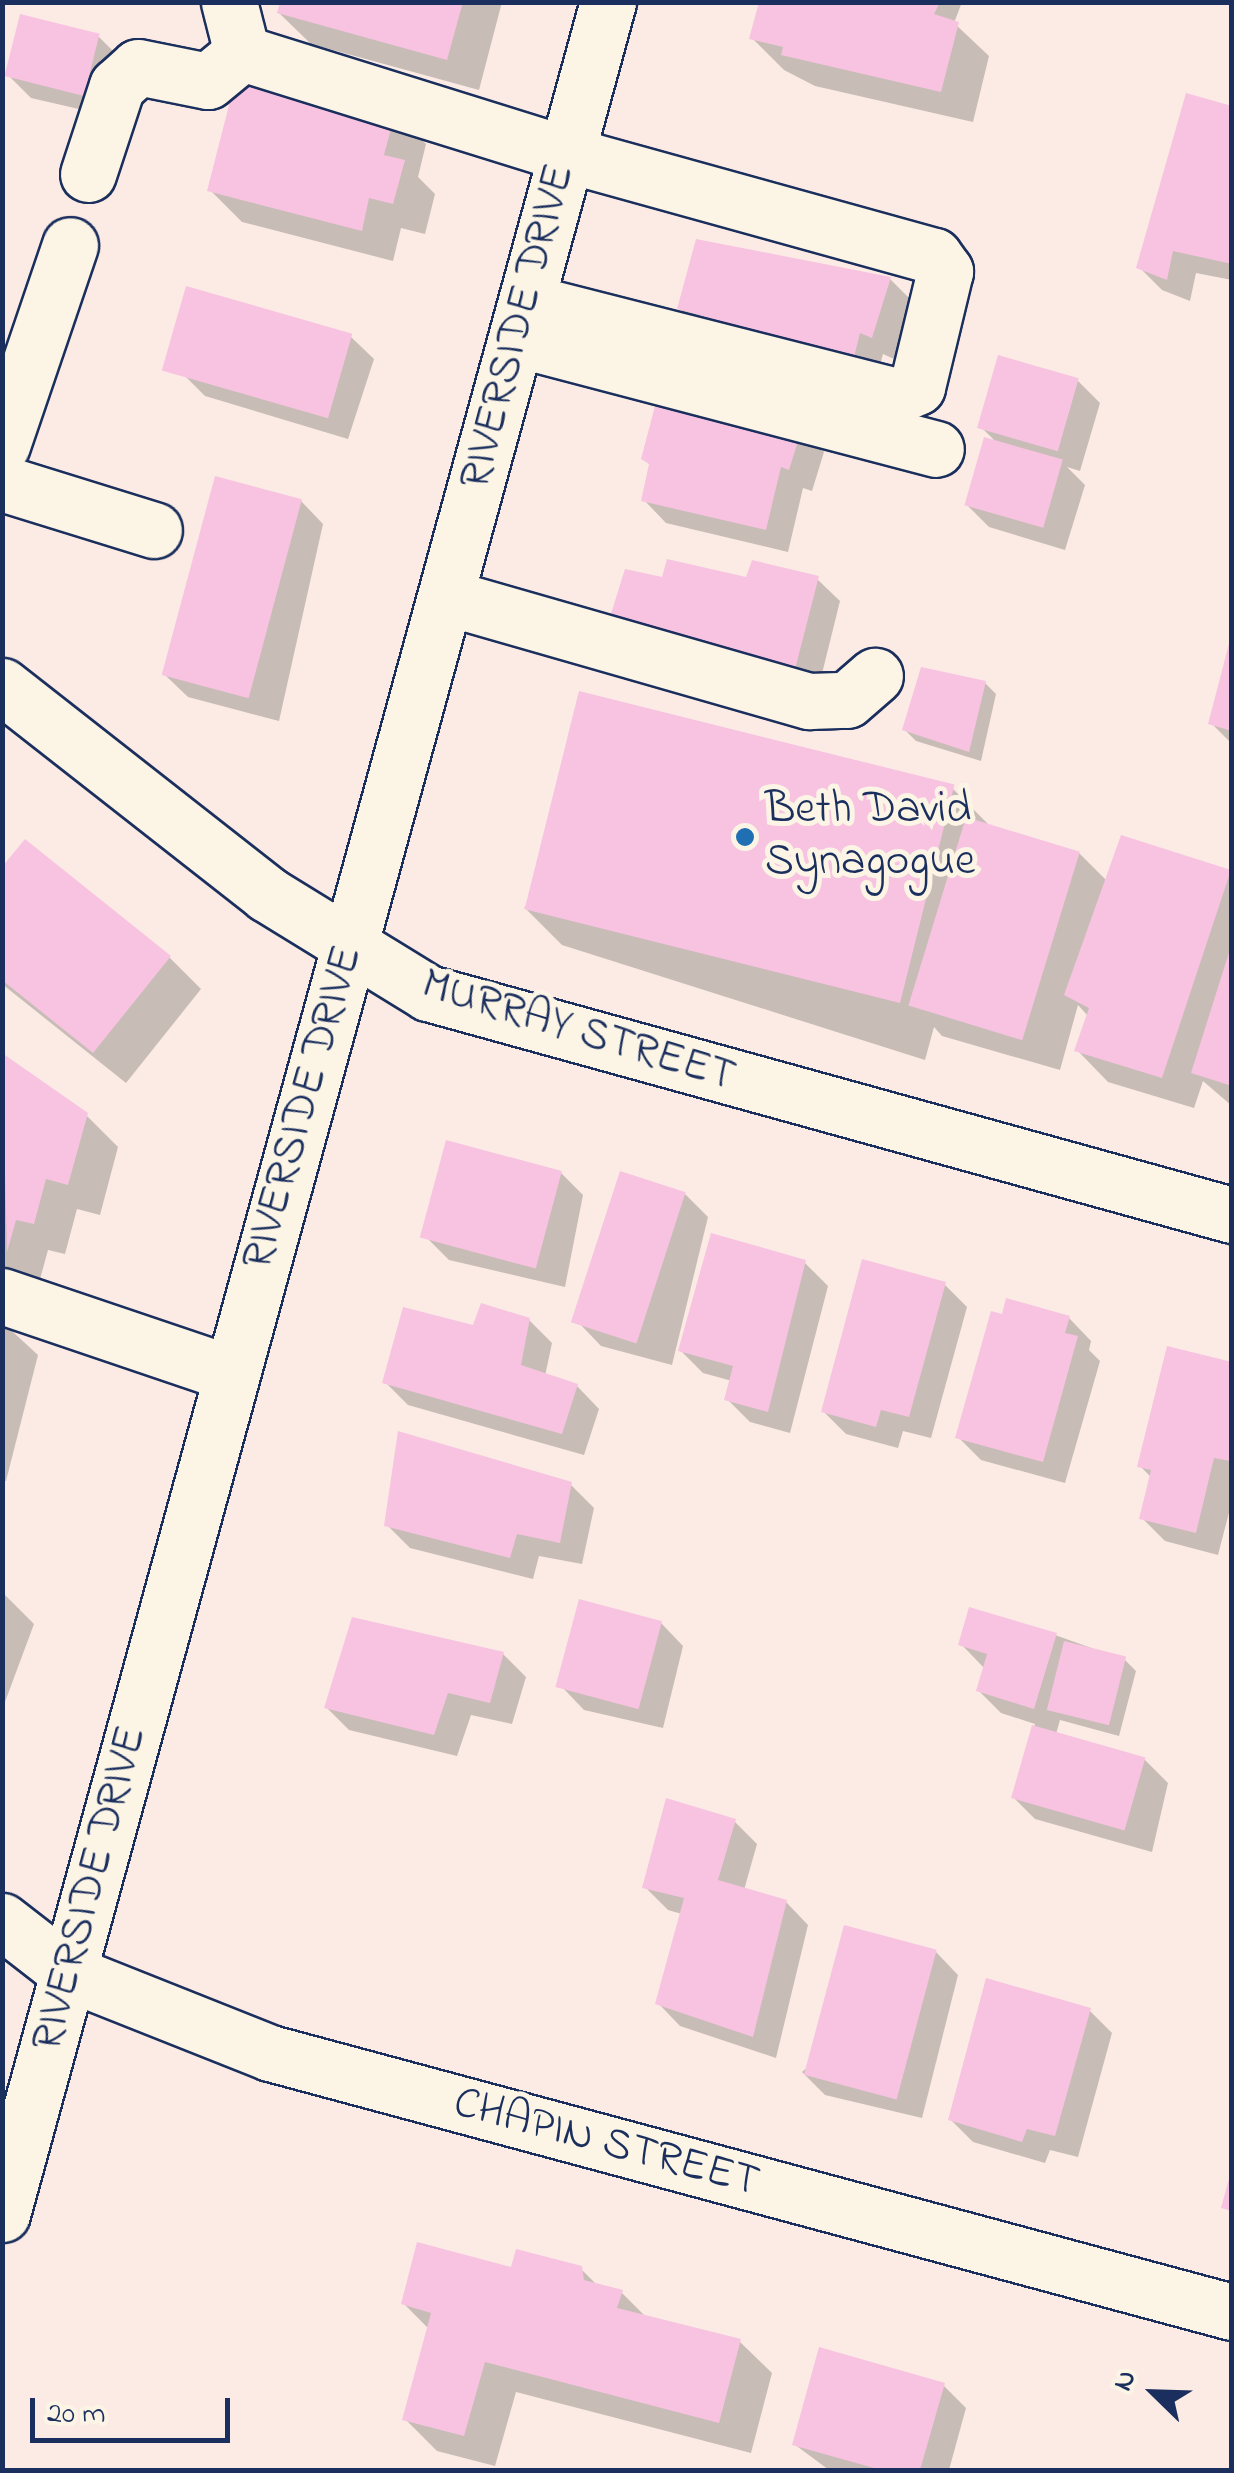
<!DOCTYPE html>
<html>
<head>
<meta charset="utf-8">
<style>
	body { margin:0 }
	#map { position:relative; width:1234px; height:2473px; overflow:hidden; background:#fbebe4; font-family:"Indie Flower",sans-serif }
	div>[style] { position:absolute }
	.shadow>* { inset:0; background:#0003 }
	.building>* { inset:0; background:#f7c3e1; transform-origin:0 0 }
	.roads { filter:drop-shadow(2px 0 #1b2f5e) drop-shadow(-2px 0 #1b2f5e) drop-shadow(0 2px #1b2f5e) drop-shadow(0 -2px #1b2f5e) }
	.minor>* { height:55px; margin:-27.5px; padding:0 27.5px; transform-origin:27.5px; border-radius:27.5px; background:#fcf5e5 }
	.major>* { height:55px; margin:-27.5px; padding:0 27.5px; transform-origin:27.5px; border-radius:27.5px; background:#fcf5e5 }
	.dots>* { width:28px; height:28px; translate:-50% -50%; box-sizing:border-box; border:5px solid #fcf5e5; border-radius:50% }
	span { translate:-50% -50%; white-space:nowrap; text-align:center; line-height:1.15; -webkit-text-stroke:10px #fcf5e5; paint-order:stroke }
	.street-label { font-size:45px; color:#1b2f5e }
	.poi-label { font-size:45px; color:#1b2f5e }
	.left { translate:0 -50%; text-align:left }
	.frame { position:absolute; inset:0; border:5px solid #1b2f5e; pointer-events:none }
	.north { position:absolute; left:1104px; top:2343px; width:100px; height:100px; -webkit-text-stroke:8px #fcf5e5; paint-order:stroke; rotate:293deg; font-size:28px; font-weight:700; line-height:40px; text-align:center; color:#1b2f5e }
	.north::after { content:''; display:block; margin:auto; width:35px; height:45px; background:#1b2f5e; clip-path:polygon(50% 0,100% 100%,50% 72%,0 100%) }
	.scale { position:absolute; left:30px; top:2398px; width:200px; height:45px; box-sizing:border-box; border:5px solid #1b2f5e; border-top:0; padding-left:12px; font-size:30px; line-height:35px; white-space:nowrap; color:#1b2f5e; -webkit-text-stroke:8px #fcf5e5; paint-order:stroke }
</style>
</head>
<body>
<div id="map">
	<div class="shadow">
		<i style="clip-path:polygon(282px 2px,502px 2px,479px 90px,311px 44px,279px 13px)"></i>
		<i style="clip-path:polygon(761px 2px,962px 2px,954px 23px,989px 56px,973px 122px,815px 86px,784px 70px,752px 38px)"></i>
		<i style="clip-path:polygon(99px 37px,122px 60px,109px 116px,31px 98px,8px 75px)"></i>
		<i style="clip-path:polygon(1232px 109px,1232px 280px,1196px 273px,1190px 301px,1162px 290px,1139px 267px)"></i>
		<i style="clip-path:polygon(394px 113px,426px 144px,418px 177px,435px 194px,425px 234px,401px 228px,393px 261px,242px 222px,210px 190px)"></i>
		<i style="clip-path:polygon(890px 279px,913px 302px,894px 359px,883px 354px,873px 391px,700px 329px,679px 308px)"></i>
		<i style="clip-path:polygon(351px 337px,374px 359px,348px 439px,205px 396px,182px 373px)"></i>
		<i style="clip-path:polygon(1077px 380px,1100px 403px,1080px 471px,1067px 467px,1085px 485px,1065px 550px,989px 527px,966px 504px,998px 444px,981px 427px)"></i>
		<i style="clip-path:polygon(801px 430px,824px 452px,812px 491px,803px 488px,788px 552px,666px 523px,644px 500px)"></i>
		<i style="clip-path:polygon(301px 501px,323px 524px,279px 721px,188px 697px,165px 675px)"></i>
		<i style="clip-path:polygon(817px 579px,840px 601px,815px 702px,663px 580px)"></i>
		<i style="clip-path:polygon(1232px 645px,1232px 744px,1211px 723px)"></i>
		<i style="clip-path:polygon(985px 683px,996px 694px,981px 761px,916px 741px,904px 729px)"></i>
		<i style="clip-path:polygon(952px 788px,990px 826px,1079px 853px,1107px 881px,1232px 874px,1232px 1106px,1203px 1081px,1194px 1108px,1108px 1082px,1077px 1050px,1088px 1016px,1078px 1005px,1060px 1070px,942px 1036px,934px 1027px,925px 1060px,562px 945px,524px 907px)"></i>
		<i style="clip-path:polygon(2px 871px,169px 957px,201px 989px,126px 1083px,2px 984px)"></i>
		<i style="clip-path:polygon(2px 1056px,86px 1115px,118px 1147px,100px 1215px,77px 1209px,65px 1254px,48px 1250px,39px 1283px,2px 1273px)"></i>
		<i style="clip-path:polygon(560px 1172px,583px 1195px,565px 1287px,449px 1260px,426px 1237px)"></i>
		<i style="clip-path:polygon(685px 1194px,708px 1217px,672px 1365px,601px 1346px,579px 1323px)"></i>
		<i style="clip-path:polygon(805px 1263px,828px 1286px,790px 1433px,750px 1422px,727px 1399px,732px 1381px,703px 1373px,680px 1350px)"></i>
		<i style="clip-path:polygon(944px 1284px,967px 1307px,931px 1438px,903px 1431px,898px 1448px,846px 1434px,823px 1411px)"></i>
		<i style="clip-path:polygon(1069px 1318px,1091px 1341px,1089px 1350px,1100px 1361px,1065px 1483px,981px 1460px,958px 1437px)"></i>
		<i style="clip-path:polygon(529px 1320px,552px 1343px,545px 1376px,577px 1386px,599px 1409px,584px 1455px,408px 1405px,385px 1382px)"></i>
		<i style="clip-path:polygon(2px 1322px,38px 1355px,6px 1481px,2px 1480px)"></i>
		<i style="clip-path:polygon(1232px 1365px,1232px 1501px,1218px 1555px,1165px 1541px,1142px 1518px,1152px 1478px,1140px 1466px)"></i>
		<i style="clip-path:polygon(571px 1485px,594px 1508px,582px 1564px,539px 1556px,533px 1579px,410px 1548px,387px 1525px)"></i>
		<i style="clip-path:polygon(2px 1592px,34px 1624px,2px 1710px)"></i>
		<i style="clip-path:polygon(661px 1623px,683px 1646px,663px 1728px,584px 1710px,562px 1687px)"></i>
		<i style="clip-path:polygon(1055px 1635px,1125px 1660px,1136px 1671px,1119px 1736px,1060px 1720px,1056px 1734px,1145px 1760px,1168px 1783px,1152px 1852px,1035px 1819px,1012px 1796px,1035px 1724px,1001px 1713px,978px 1690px,985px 1669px,961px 1644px)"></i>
		<i style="clip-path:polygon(503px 1654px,526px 1677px,512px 1724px,471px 1715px,457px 1756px,349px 1730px,326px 1707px)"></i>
		<i style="clip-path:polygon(734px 1821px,757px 1844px,744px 1890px,786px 1902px,808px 1925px,776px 2058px,680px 2026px,658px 2003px,682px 1914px,668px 1910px,645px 1887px)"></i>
		<i style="clip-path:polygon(936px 1952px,958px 1975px,922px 2118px,825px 2095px,802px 2072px)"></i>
		<i style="clip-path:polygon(1089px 2010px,1112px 2033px,1078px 2157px,1050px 2150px,1045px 2163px,973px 2142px,950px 2119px)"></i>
		<i style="clip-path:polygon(581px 2269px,598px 2286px,621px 2292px,647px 2318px,740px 2342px,772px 2373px,751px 2453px,516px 2392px,495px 2466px,437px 2451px,405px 2419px,429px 2329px,404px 2304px,512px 2270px)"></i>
		<i style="clip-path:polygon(943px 2385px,966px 2408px,949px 2470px,829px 2470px,794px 2444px)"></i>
	</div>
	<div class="building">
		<i style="clip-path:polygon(280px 2px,463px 2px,447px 60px,277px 13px)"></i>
		<i style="clip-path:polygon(759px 2px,939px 4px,934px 14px,959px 22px,941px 92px,781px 55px,783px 47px,749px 39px)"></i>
		<i style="left:20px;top:14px;width:82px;height:64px;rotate:14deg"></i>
		<i style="clip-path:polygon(238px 70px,396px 110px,384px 155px,405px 160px,393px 204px,369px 198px,362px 231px,207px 191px)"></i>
		<i style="clip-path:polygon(1186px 93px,1232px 106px,1232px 264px,1173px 251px,1167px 280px,1136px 268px)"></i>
		<i style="clip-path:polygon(696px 239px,891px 277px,872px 338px,860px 333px,851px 369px,696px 337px,700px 315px,677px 309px)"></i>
		<i style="left:186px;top:286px;width:173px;height:88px;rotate:16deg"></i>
		<i style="left:998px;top:355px;width:84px;height:76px;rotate:16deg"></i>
		<i style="clip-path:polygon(655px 406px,802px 428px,789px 470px,781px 467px,766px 530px,641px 501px,649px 464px,641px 459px)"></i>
		<i style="left:984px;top:437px;width:82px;height:71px;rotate:16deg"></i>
		<i style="left:215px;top:476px;width:90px;height:206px;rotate:15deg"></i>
		<i style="clip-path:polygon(667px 559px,746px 577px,752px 560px,819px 576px,792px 681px,604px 636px,625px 569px,662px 577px)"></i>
		<i style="clip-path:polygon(1230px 640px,1232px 640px,1232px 731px,1208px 724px)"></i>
		<i style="clip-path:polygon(921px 667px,986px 681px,969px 752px,902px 730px)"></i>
		<i style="left:579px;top:691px;width:387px;height:225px;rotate:14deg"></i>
		<i style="left:966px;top:817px;width:119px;height:197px;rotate:17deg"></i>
		<i style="clip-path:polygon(1121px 835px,1231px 870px,1162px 1078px,1074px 1051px,1089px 1008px,1064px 995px)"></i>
		<i style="clip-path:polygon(25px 839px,171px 956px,93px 1053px,2px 980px,2px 867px)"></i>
		<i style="clip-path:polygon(1231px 946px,1232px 946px,1232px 1086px,1191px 1073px)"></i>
		<i style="clip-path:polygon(2px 1053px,88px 1113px,68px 1185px,46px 1179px,34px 1224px,16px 1220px,7px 1252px)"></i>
		<i style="left:446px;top:1140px;width:120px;height:101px;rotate:15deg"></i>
		<i style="left:620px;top:1171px;width:69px;height:159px;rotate:18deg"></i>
		<i style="clip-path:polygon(711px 1233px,806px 1260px,768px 1412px,724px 1400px,733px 1366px,678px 1351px)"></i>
		<i style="clip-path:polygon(862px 1259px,946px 1282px,909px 1417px,881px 1410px,876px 1427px,821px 1412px)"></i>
		<i style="clip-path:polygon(1006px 1298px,1070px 1316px,1065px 1333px,1078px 1336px,1043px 1462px,955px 1438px,991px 1311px,1002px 1314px)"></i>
		<i style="clip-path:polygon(481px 1303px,530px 1318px,521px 1365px,578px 1384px,562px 1434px,382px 1383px,403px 1307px,473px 1325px)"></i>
		<i style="clip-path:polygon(1167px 1346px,1232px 1362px,1232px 1455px,1230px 1461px,1214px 1458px,1196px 1533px,1139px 1519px,1151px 1470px,1137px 1467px)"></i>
		<i style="clip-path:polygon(398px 1431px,572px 1482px,560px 1543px,517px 1534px,510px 1558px,384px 1526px)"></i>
		<i style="left:579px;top:1599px;width:86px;height:91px;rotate:15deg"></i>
		<i style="clip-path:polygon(969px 1607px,1057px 1633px,1034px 1709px,976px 1691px,987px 1654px,958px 1645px)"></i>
		<i style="clip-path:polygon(352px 1617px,504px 1652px,490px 1703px,448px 1693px,434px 1735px,324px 1708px)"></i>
		<i style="left:1064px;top:1641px;width:64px;height:71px;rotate:14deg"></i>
		<i style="left:1032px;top:1725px;width:118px;height:76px;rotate:16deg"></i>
		<i style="clip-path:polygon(666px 1798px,736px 1819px,718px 1880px,787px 1900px,753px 2037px,655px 2004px,684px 1898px,642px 1888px)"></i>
		<i style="left:844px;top:1925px;width:96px;height:155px;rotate:15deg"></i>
		<i style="clip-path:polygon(986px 1978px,1091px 2008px,1055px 2136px,1027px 2129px,1022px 2142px,948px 2120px)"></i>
		<i style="clip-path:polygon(1230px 2175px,1232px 2175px,1232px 2211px,1221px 2208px)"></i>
		<i style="clip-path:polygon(417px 2242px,511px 2267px,516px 2249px,582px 2266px,584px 2280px,623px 2290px,617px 2308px,741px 2339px,719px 2423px,485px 2362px,464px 2436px,402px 2420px,431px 2313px,401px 2304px)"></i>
		<i style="clip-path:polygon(819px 2347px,945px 2383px,920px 2470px,881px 2470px,792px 2445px)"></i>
	</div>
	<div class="roads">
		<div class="minor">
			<i style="left:229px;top:2px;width:53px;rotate:75.7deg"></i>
			<i style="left:88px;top:174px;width:93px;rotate:-71.8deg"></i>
			<i style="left:117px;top:86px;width:28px;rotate:-42deg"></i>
			<i style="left:138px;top:67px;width:71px;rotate:11.3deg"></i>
			<i style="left:208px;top:81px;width:44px;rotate:-39.5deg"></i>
			<i style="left:242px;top:53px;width:339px;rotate:17.3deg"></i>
			<i style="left:566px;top:154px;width:382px;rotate:15.5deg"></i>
			<i style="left:934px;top:256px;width:19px;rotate:54deg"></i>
			<i style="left:945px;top:271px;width:119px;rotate:103.6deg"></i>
			<i style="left:917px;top:387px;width:23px;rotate:157deg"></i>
			<i style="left:896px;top:396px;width:381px;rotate:-165.7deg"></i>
			<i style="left:517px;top:339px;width:433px;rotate:14.7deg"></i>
			<i style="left:2px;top:445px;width:211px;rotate:-71.2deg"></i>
			<i style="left:2px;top:483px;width:159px;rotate:17.2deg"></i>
			<i style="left:446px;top:597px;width:378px;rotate:16deg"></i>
			<i style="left:809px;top:701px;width:38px;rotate:-2deg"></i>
			<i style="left:847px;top:700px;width:37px;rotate:-41deg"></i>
			<i style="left:2px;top:686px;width:337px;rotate:38.1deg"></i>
			<i style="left:267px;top:894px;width:189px;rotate:31.6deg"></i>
			<i style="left:428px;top:993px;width:834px;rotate:15.44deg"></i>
			<i style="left:2px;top:1296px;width:241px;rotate:18.7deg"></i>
			<i style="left:2px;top:1921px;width:85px;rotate:37.8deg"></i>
			<i style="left:69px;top:1973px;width:216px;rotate:21.7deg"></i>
			<i style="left:270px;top:2053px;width:996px;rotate:15.07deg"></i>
		</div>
		<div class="major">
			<i style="left:2px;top:2214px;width:2294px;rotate:-74.68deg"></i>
		</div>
	</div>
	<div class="dots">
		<i style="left:745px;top:837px;background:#1f6fb2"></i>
	</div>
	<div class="street-label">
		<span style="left:519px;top:327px;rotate:-75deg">RIVERSIDE DRIVE</span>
		<span style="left:578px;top:1032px;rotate:17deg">MURRAY STREET</span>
		<span style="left:304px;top:1108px;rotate:-74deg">RIVERSIDE DRIVE</span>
		<span style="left:91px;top:1889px;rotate:-75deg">RIVERSIDE DRIVE</span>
		<span style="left:606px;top:2144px;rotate:15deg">CHAPIN STREET</span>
	</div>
	<div class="poi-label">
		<span class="left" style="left:765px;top:837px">Beth David<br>Synagogue</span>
	</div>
	<div class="frame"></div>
	<div class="north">N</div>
	<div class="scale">20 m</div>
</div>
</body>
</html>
